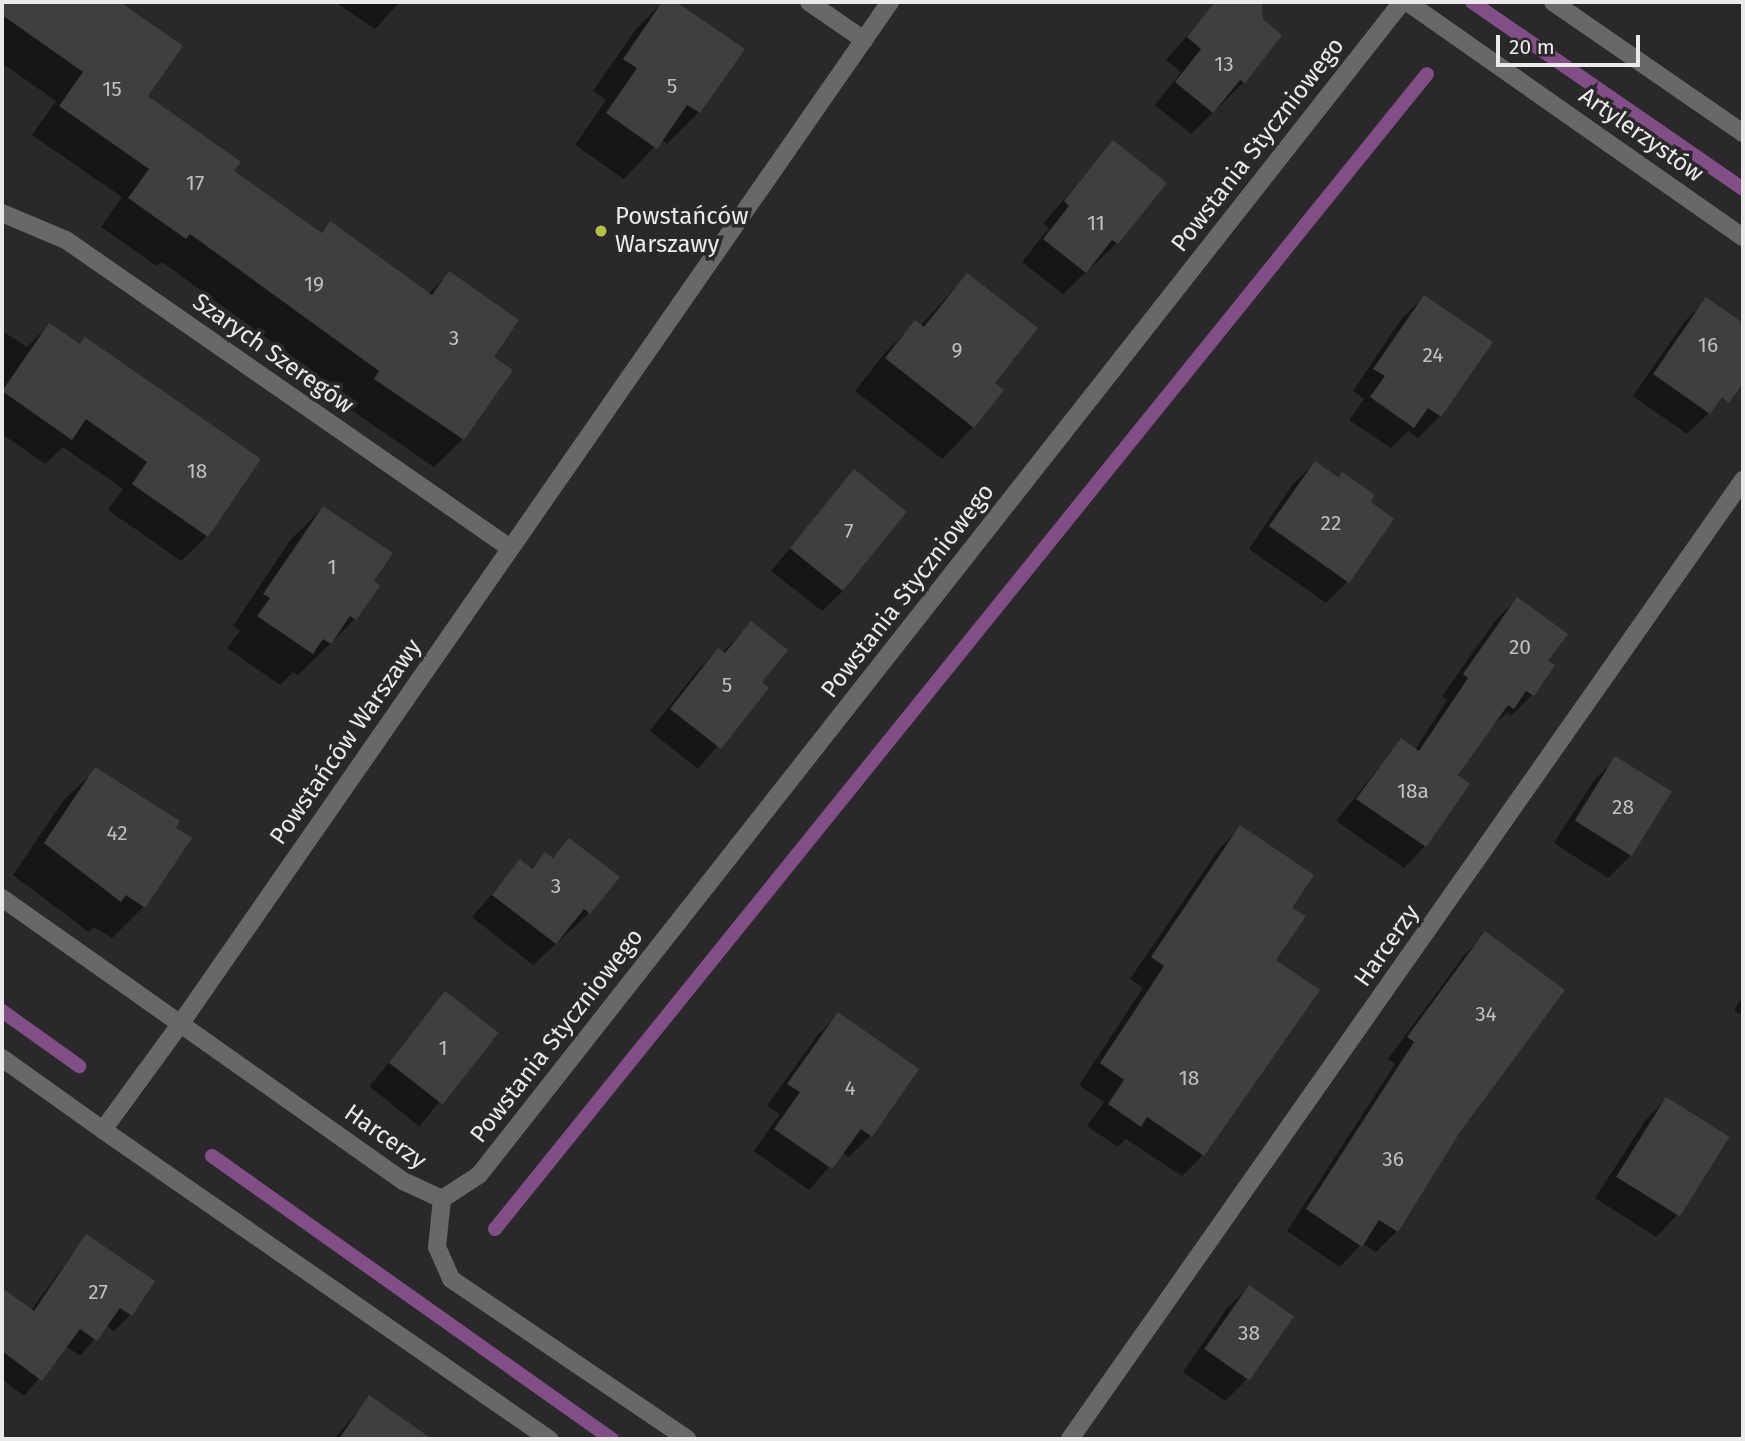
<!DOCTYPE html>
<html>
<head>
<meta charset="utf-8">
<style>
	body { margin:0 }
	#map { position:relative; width:1745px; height:1441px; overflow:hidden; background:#2b282b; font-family:"Fira Sans",sans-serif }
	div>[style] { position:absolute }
	.shadow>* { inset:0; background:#0007; transform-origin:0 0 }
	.stream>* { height:14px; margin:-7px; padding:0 7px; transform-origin:7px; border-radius:7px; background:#824e87 }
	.building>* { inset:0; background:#413e41; transform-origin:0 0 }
	.minor>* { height:18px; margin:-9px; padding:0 9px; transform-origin:9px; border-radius:9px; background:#686769 }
	.tertiary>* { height:18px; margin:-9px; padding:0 9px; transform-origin:9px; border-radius:9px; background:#686769 }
	.dots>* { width:19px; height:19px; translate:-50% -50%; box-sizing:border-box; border:4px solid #2b282b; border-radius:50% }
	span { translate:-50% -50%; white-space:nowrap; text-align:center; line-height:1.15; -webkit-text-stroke:7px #2b282b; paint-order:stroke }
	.number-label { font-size:21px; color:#c0bec0 }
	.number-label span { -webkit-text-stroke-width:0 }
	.street-label { font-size:24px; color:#ebe9eb }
	.poi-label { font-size:24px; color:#ebe9eb }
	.left { translate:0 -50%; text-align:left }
	.frame { position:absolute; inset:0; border:4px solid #ebe9eb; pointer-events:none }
	.scale { position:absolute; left:1496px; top:35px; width:144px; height:32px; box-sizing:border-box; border:4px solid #ebe9eb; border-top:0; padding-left:9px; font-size:21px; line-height:24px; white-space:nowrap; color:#ebe9eb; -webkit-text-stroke:5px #2b282b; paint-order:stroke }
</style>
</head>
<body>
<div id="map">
	<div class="shadow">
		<i style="clip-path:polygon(2px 2px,117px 2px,181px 46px,145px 97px,232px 172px,320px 234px,330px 224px,428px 294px,449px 274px,492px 357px,510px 370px,463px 439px,434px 467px,347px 407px,352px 400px,162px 262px,157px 266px,101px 227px,122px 197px,32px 135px,56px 101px,2px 63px)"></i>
		<i style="clip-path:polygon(335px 2px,400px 2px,375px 29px)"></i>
		<i style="clip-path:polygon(663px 2px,673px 2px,742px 49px,699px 112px,667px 144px,661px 140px,624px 179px,575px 145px,606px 100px,593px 91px,636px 29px)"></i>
		<i style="clip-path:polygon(1260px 2px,1261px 20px,1244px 82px,1191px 134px,1155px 105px,1181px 72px,1166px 60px,1213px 7px)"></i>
		<i style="clip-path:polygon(1113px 142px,1117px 243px,1063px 294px,1022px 262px,1049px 228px,1043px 224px)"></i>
		<i style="clip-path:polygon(967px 275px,992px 383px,973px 427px,942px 459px,855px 391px,884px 354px,915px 323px,920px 326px)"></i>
		<i style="clip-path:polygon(1424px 297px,1490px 343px,1440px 416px,1418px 438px,1408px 431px,1391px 448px,1349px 420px,1364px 399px,1353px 391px,1402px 318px)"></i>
		<i style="clip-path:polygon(1707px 300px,1743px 325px,1743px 363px,1709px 413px,1687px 434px,1633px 396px,1685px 321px)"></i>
		<i style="clip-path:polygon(49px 325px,207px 536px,181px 561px,108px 510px,123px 489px,63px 447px,45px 464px,2px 434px,2px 331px,27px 347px)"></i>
		<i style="clip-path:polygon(1315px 463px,1348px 581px,1326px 603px,1249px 549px,1293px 484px)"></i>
		<i style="clip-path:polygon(854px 472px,844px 590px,822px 611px,771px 571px)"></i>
		<i style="clip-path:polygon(323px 508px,378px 586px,355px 619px,298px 675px,293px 672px,280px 685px,227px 648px,240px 631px,233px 626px,291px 539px)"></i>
		<i style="clip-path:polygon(1517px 599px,1546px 661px,1532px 695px,1511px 716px,1507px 713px,1489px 728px,1455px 776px,1425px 846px,1404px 868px,1336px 821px,1401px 740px,1415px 750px,1447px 700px,1442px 696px,1495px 621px)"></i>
		<i style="clip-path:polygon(751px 623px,760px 683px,767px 688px,698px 769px,650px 731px,696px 672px,718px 650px,722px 653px)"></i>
		<i style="clip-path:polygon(1616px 759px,1630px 856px,1608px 878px,1554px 843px,1594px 780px)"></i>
		<i style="clip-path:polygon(95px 770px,144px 906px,112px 938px,94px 927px,89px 932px,13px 875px,63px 801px)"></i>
		<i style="clip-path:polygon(1241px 827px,1290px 908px,1203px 1155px,1182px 1176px,1126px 1139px,1118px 1147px,1087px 1126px,1104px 1102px,1079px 1085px,1143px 988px,1130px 979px,1219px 849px)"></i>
		<i style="clip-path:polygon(570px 841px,617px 877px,589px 913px,533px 965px,472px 917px,520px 862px,530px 869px,545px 854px,551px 859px)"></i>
		<i style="clip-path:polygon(1486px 934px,1458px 1131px,1397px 1231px,1376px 1252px,1362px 1243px,1340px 1267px,1287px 1231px,1395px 1064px,1388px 1059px,1465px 954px)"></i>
		<i style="left:445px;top:993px;width:64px;height:120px;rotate:39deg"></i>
		<i style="clip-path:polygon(1743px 995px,1743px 1016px,1734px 1011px)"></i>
		<i style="clip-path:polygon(838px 1014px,871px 1135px,849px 1157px,842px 1152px,809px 1190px,754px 1151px,780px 1114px,767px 1106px,817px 1036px)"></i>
		<i style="clip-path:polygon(1666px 1099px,1727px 1138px,1677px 1215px,1656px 1237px,1595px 1198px,1645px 1121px)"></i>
		<i style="clip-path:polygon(86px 1236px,130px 1315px,114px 1331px,106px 1325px,80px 1356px,66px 1346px,24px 1396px,2px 1379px,2px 1290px,31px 1310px)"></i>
		<i style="clip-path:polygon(1249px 1287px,1247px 1379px,1225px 1401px,1183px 1372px,1227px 1308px)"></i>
		<i style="clip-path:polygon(370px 1397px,426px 1437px,425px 1439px,334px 1439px)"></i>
	</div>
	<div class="stream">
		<i style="left:1472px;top:2px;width:329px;rotate:34.6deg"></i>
		<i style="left:2px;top:1011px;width:95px;rotate:35.5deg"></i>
		<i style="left:212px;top:1156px;width:490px;rotate:35.3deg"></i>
		<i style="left:495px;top:1229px;width:1484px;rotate:-51.1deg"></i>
	</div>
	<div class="building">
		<i style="clip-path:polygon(2px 2px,120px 2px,183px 46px,148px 96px,241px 162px,234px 171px,322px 233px,330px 221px,432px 295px,449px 271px,519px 320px,494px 357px,513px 370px,464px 440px,374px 379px,379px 371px,190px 234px,186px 239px,128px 198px,149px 169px,59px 106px,83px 72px,2px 15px)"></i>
		<i style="clip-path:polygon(662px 2px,676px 2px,745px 49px,700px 113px,687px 105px,657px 149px,606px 113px,637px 68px,623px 59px)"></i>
		<i style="clip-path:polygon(1215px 2px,1262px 2px,1263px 19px,1282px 35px,1245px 83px,1240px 80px,1213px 113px,1175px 82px,1201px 49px,1187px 37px)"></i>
		<i style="clip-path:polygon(1113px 140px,1167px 183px,1118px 244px,1112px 240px,1086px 273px,1043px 239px,1069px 206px,1064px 201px)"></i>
		<i style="clip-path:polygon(967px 273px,1038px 328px,995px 383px,1004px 390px,974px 428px,885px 358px,915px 320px,924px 327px)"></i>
		<i style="clip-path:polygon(1424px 295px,1493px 342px,1441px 417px,1428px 408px,1414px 428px,1370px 397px,1385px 376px,1373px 369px)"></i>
		<i style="clip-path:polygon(1706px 297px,1743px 323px,1743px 383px,1729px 403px,1722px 397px,1710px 414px,1653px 374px)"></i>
		<i style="clip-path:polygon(49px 323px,80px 344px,85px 337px,261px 459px,208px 537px,132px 484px,147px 462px,86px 419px,72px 440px,2px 391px)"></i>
		<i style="clip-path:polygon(1315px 461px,1339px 478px,1342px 472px,1375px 495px,1371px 502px,1394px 519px,1349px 583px,1269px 526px)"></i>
		<i style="left:854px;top:469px;width:68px;height:102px;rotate:39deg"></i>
		<i style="clip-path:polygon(323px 506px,393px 553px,374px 581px,380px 586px,356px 620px,350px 616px,331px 644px,323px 639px,313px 654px,257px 616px,270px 598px,263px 594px)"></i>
		<i style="clip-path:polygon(1517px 597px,1568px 634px,1548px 661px,1555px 665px,1534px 696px,1526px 691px,1514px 709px,1508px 705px,1458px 775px,1470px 784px,1426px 847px,1356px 799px,1401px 738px,1419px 751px,1468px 678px,1463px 674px)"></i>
		<i style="clip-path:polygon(751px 621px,788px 650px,762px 682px,769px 688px,721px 749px,670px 709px,718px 648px,725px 653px)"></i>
		<i style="left:1615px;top:756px;width:67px;height:76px;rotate:32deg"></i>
		<i style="clip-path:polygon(95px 767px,180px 821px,176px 828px,192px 838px,145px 908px,126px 895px,121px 902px,44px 843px)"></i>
		<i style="clip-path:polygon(1240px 825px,1314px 875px,1292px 908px,1306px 916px,1276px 960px,1320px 990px,1204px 1156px,1147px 1117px,1141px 1127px,1108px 1104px,1124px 1080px,1100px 1063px,1164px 966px,1151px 957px)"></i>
		<i style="clip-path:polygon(569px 838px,620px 877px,590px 914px,584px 909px,556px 944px,492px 895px,520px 859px,532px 869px,545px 852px,553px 858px)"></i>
		<i style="clip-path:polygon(1485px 931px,1565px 990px,1460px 1132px,1398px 1232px,1379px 1220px,1362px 1247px,1306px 1209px,1414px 1042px,1407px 1037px)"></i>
		<i style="left:445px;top:991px;width:68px;height:91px;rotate:38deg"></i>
		<i style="clip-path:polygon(838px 1012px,919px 1069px,872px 1137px,861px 1129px,832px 1169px,774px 1129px,800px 1092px,787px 1084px)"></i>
		<i style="left:1666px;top:1097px;width:75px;height:94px;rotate:32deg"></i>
		<i style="clip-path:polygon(86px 1234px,155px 1281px,132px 1316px,120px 1308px,97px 1341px,80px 1329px,42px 1381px,2px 1351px,2px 1288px,34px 1311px)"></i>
		<i style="left:1249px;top:1285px;width:55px;height:78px;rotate:35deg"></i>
		<i style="clip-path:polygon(369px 1395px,432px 1439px,339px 1439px)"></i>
	</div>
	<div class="minor">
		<i style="left:809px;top:2px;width:67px;rotate:34.6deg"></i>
		<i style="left:1407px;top:2px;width:410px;rotate:35deg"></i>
		<i style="left:1553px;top:2px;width:231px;rotate:34.6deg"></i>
		<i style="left:2px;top:213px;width:69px;rotate:22.9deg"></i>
		<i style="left:66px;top:240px;width:540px;rotate:34.75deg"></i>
		<i style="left:181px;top:1023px;width:1243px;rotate:-55.22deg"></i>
		<i style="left:2px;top:1058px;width:124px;rotate:35.5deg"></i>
		<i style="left:442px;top:1199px;width:44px;rotate:-33deg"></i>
		<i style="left:479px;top:1175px;width:1493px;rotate:-51.8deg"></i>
		<i style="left:1070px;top:1439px;width:1172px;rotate:-54.94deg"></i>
	</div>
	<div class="tertiary">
		<i style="left:2px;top:898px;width:491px;rotate:35.2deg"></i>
		<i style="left:403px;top:1181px;width:43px;rotate:24.8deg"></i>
		<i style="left:442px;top:1199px;width:48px;rotate:95.9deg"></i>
		<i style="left:437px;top:1247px;width:35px;rotate:66deg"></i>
		<i style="left:451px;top:1279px;width:285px;rotate:34.1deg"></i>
		<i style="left:181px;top:1023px;width:132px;rotate:126.1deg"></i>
		<i style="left:103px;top:1130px;width:543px;rotate:34.72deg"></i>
	</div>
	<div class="dots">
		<i style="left:601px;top:231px;background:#b6c148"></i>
	</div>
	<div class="number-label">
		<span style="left:1224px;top:64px">13</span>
		<span style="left:672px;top:86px">5</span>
		<span style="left:112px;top:89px">15</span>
		<span style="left:195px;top:183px">17</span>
		<span style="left:1096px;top:223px">11</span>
		<span style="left:314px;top:284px">19</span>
		<span style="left:454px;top:338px">3</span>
		<span style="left:1708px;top:345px">16</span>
		<span style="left:957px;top:350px">9</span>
		<span style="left:1433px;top:355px">24</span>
		<span style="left:197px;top:471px">18</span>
		<span style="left:1331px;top:523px">22</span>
		<span style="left:849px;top:531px">7</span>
		<span style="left:332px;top:567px">1</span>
		<span style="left:1520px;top:647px">20</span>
		<span style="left:727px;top:685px">5</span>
		<span style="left:1413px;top:791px">18a</span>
		<span style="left:1623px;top:807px">28</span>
		<span style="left:117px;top:833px">42</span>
		<span style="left:556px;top:886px">3</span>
		<span style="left:1486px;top:1014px">34</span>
		<span style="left:443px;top:1048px">1</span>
		<span style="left:1189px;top:1078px">18</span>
		<span style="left:850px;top:1088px">4</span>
		<span style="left:1393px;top:1159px">36</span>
		<span style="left:98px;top:1292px">27</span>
		<span style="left:1249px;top:1333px">38</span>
	</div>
	<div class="street-label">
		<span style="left:1641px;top:135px;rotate:35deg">Artylerzystów</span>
		<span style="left:1258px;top:145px;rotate:-52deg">Powstania Styczniowego</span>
		<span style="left:273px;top:354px;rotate:35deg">Szarych Szeregów</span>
		<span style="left:908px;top:591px;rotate:-52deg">Powstania Styczniowego</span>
		<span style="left:346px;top:742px;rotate:-55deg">Powstańców Warszawy</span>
		<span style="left:1387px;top:946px;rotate:-55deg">Harcerzy</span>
		<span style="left:557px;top:1036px;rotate:-52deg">Powstania Styczniowego</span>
		<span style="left:385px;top:1137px;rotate:35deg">Harcerzy</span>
	</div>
	<div class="poi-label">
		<span class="left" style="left:615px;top:231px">Powstańców<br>Warszawy</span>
	</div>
	<div class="frame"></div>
	<div class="scale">20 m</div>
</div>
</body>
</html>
